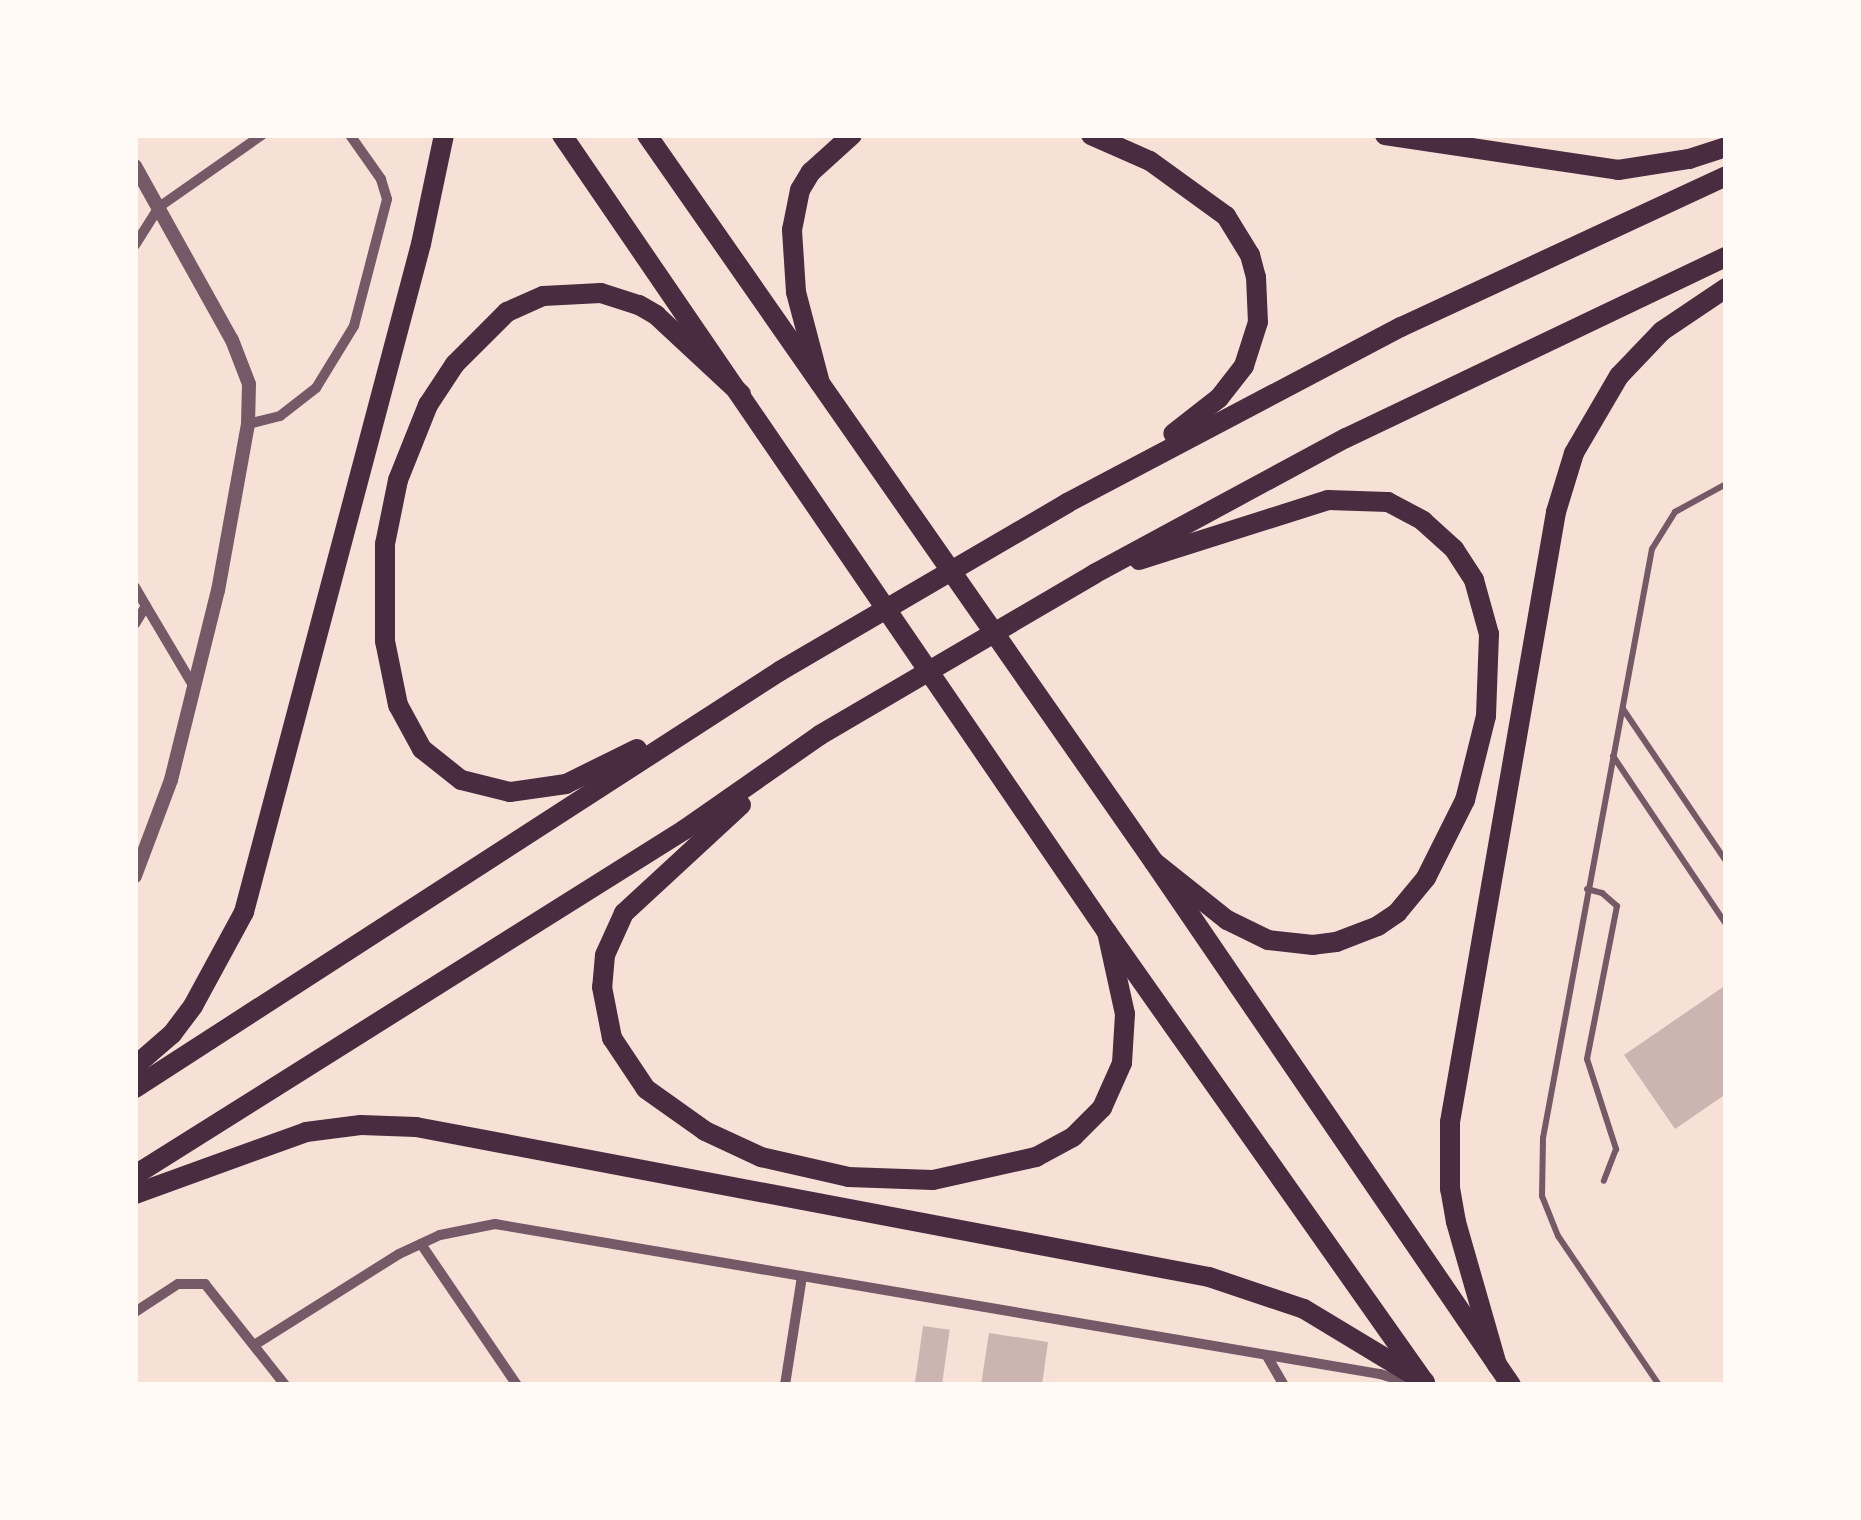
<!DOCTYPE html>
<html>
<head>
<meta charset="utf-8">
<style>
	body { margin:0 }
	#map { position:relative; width:1861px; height:1520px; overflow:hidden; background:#f7e1d7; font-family:"Work Sans",sans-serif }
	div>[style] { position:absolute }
	.building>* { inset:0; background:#ccb4b1; transform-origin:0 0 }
	.service>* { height:6px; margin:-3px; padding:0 3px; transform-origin:3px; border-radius:3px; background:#755966 }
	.minor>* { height:10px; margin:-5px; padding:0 5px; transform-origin:5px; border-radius:5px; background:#755966 }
	.tertiary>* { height:14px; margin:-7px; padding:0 7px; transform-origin:7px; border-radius:7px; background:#755966 }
	.trunk>* { height:20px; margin:-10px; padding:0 10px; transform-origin:10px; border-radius:10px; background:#4a2c40 }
	.motorway>* { height:20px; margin:-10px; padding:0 10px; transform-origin:10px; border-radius:10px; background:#4a2c40 }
	span { translate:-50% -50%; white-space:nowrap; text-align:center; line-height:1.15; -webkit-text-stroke:10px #fffaf5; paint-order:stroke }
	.frame { position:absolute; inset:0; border:138px solid #fffaf5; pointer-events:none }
</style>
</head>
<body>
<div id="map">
	<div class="building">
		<i style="clip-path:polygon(1726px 985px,1726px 1094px,1675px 1129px,1624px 1055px)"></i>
		<i style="left:923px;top:1326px;width:27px;height:60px;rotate:8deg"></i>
		<i style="clip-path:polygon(989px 1333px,1048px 1342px,1042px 1385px,981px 1385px)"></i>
	</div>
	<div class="service">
		<i style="left:1623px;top:709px;width:184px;rotate:55.9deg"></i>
		<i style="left:1613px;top:756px;width:202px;rotate:56.1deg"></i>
		<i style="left:1587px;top:889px;width:16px;rotate:15deg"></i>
		<i style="left:1602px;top:893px;width:20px;rotate:41deg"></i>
		<i style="left:1617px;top:906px;width:156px;rotate:101.1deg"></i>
		<i style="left:1587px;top:1059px;width:95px;rotate:72.1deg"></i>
		<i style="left:1616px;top:1149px;width:34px;rotate:111deg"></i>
		<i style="left:1659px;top:1385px;width:180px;rotate:-124.1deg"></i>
		<i style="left:1558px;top:1236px;width:43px;rotate:-111.8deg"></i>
		<i style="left:1542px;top:1196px;width:58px;rotate:-89deg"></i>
		<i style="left:1543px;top:1138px;width:599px;rotate:-79.52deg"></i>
		<i style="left:1652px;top:549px;width:44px;rotate:-58.1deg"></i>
		<i style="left:1675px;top:512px;width:58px;rotate:-28.8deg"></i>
	</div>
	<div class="minor">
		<i style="left:135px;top:245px;width:45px;rotate:-57.7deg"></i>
		<i style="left:159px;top:207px;width:126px;rotate:-35deg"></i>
		<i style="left:248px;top:424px;width:33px;rotate:-14deg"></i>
		<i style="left:280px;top:416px;width:46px;rotate:-37.9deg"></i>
		<i style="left:316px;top:388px;width:73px;rotate:-58.5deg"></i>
		<i style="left:354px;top:326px;width:131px;rotate:-75.4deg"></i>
		<i style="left:387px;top:199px;width:21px;rotate:-107deg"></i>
		<i style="left:381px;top:179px;width:54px;rotate:-125.2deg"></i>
		<i style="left:135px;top:587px;width:22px;rotate:60deg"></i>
		<i style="left:135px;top:624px;width:21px;rotate:-59deg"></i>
		<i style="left:146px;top:606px;width:94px;rotate:59.3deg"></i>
		<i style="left:421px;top:1244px;width:171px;rotate:55.8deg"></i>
		<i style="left:135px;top:1312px;width:51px;rotate:-33.1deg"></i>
		<i style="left:178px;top:1284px;width:27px"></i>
		<i style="left:205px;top:1284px;width:129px;rotate:51.6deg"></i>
		<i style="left:256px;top:1344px;width:169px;rotate:-32.2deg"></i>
		<i style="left:399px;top:1254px;width:45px;rotate:-24.9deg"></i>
		<i style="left:440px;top:1235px;width:56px;rotate:-11.3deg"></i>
		<i style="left:495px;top:1224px;width:898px;rotate:9.62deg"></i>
		<i style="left:1380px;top:1374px;width:38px;rotate:17deg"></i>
		<i style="left:1267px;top:1356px;width:34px;rotate:60deg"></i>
		<i style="left:785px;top:1385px;width:110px;rotate:-81.1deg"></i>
	</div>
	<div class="tertiary">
		<i style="left:135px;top:166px;width:199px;rotate:60.9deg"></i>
		<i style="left:232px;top:340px;width:47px;rotate:68.9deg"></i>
		<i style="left:249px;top:384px;width:40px;rotate:91.4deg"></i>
		<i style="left:248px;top:424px;width:169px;rotate:100.2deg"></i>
		<i style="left:218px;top:590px;width:196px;rotate:103.9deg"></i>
		<i style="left:171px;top:780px;width:103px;rotate:110.6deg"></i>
	</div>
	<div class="trunk">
		<i style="left:562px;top:135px;width:966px;rotate:55.64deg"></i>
		<i style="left:1107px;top:932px;width:552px;rotate:54.81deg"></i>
		<i style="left:647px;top:135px;width:886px;rotate:55.11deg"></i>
		<i style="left:1154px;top:862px;width:633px;rotate:55.68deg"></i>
	</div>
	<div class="motorway">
		<i style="left:1091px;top:135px;width:64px;rotate:23.8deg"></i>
		<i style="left:1150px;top:161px;width:94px;rotate:35.9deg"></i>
		<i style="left:1226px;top:216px;width:46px;rotate:58.4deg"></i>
		<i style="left:1250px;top:255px;width:23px;rotate:75deg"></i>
		<i style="left:1256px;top:277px;width:45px;rotate:87.5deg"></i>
		<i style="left:1258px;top:322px;width:46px;rotate:107.7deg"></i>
		<i style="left:1244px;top:366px;width:41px;rotate:128deg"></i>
		<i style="left:1219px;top:398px;width:58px;rotate:142deg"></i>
		<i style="left:1385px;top:135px;width:236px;rotate:8.5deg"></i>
		<i style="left:1618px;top:170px;width:72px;rotate:-8.8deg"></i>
		<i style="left:1689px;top:159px;width:39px;rotate:-18deg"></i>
		<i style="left:820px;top:383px;width:94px;rotate:-104.8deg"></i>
		<i style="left:796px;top:292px;width:62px;rotate:-93.7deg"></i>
		<i style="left:792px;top:230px;width:41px;rotate:-78.7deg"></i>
		<i style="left:800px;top:190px;width:21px;rotate:-59deg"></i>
		<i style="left:811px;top:172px;width:55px;rotate:-42.1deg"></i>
		<i style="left:1139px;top:560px;width:198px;rotate:-17.6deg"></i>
		<i style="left:1328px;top:500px;width:60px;rotate:1.9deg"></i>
		<i style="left:1388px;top:502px;width:40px;rotate:28deg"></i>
		<i style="left:1423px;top:521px;width:42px;rotate:42.1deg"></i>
		<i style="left:1454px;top:549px;width:37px;rotate:57deg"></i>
		<i style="left:1474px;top:580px;width:56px;rotate:74.5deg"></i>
		<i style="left:1489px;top:634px;width:82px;rotate:92.1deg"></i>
		<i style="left:1486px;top:716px;width:87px;rotate:104deg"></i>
		<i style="left:1465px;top:800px;width:87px;rotate:116.6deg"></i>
		<i style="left:1426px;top:878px;width:45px;rotate:129.6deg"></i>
		<i style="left:1397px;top:913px;width:23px;rotate:146deg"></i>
		<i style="left:1378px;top:926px;width:45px;rotate:159.1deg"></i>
		<i style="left:1336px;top:942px;width:23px;rotate:173deg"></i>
		<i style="left:1313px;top:945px;width:45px;rotate:-173.7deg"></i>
		<i style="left:1268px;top:940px;width:46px;rotate:-154deg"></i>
		<i style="left:1227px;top:920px;width:93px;rotate:-141.5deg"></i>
		<i style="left:637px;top:749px;width:79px;rotate:153.8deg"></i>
		<i style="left:566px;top:784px;width:57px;rotate:171.9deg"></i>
		<i style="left:510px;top:792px;width:50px;rotate:-166.2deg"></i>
		<i style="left:461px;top:780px;width:50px;rotate:-141.5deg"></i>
		<i style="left:422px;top:749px;width:50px;rotate:-118.6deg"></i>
		<i style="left:398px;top:705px;width:65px;rotate:-101.5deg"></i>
		<i style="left:385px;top:641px;width:97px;rotate:-90deg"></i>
		<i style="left:385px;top:544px;width:65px;rotate:-78.5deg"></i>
		<i style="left:398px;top:480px;width:81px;rotate:-68.2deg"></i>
		<i style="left:428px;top:405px;width:49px;rotate:-56.6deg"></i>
		<i style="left:455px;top:364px;width:74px;rotate:-45deg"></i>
		<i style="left:507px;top:312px;width:39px;rotate:-24deg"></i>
		<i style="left:543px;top:296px;width:58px;rotate:-3deg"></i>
		<i style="left:601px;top:293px;width:40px;rotate:18deg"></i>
		<i style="left:639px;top:305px;width:20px;rotate:30deg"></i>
		<i style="left:656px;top:315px;width:116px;rotate:42.9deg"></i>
		<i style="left:741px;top:805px;width:159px;rotate:137.3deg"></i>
		<i style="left:624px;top:913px;width:46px;rotate:114.3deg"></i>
		<i style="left:605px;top:955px;width:32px;rotate:95deg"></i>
		<i style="left:602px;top:987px;width:52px;rotate:78.9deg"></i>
		<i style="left:612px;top:1038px;width:61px;rotate:56.3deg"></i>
		<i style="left:646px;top:1089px;width:72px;rotate:35.4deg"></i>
		<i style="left:705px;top:1131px;width:62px;rotate:24.9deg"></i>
		<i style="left:761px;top:1157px;width:89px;rotate:12.9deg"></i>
		<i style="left:848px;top:1177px;width:85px;rotate:2deg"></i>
		<i style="left:933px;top:1180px;width:106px;rotate:-12.6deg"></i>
		<i style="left:1036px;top:1157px;width:42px;rotate:-28.4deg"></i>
		<i style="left:1073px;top:1137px;width:41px;rotate:-45deg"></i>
		<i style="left:1102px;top:1108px;width:49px;rotate:-66deg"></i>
		<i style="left:1122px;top:1063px;width:49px;rotate:-86.5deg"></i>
		<i style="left:1125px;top:1014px;width:84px;rotate:-102.4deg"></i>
		<i style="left:135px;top:1066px;width:49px;rotate:-40.9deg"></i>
		<i style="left:172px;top:1034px;width:35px;rotate:-53deg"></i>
		<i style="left:193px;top:1006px;width:107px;rotate:-61.5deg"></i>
		<i style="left:244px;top:912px;width:691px;rotate:-75.16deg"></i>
		<i style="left:421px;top:244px;width:111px;rotate:-78.1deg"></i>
		<i style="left:135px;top:1088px;width:768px;rotate:-32.88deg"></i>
		<i style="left:780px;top:671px;width:333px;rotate:-30.3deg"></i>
		<i style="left:1067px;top:503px;width:378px;rotate:-27.8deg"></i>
		<i style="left:1401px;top:327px;width:358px;rotate:-24.9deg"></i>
		<i style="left:135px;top:1175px;width:648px;rotate:-32.15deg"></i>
		<i style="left:684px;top:830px;width:166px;rotate:-34.9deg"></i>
		<i style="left:820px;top:735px;width:318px;rotate:-30.4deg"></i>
		<i style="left:1094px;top:574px;width:286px;rotate:-28.4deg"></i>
		<i style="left:1346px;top:438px;width:421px;rotate:-25.5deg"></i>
		<i style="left:135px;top:1194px;width:182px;rotate:-19.9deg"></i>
		<i style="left:306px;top:1132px;width:55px;rotate:-7.3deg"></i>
		<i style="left:361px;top:1125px;width:55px;rotate:2.1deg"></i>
		<i style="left:416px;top:1127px;width:807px;rotate:10.71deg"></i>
		<i style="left:1209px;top:1277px;width:100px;rotate:18.6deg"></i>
		<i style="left:1304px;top:1309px;width:141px;rotate:31.1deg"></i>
		<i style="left:1497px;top:1365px;width:149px;rotate:-106deg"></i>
		<i style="left:1456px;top:1222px;width:34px;rotate:-100deg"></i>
		<i style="left:1450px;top:1189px;width:67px;rotate:-90deg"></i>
		<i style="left:1450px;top:1122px;width:619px;rotate:-80.14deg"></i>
		<i style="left:1556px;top:512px;width:62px;rotate:-73deg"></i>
		<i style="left:1574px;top:453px;width:89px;rotate:-59.7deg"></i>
		<i style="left:1619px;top:376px;width:62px;rotate:-46.3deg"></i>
		<i style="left:1662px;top:331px;width:77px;rotate:-33.9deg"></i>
	</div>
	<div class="frame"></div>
</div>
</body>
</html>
